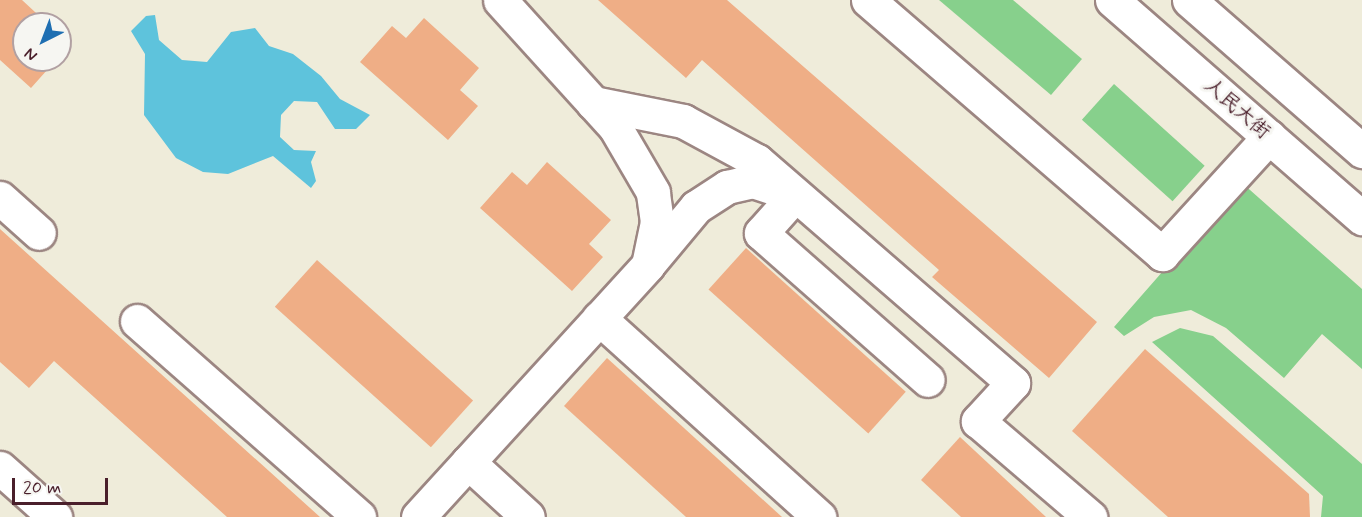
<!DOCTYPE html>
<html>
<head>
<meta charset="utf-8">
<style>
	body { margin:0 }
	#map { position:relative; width:1362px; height:517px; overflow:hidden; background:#efecda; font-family:Mynerve,"LXGW WenKai TC",sans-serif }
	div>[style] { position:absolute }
	.green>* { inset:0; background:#87d08c; transform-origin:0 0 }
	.water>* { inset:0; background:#5ec3dc }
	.building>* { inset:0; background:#efae86; transform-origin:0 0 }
	.roads { filter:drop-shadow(2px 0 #9c8682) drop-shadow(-2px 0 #9c8682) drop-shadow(0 2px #9c8682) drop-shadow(0 -2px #9c8682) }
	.minor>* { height:33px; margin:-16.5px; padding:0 16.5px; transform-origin:16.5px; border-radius:16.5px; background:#fff }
	.major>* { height:33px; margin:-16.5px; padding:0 16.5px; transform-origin:16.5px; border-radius:16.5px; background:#fff }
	span { translate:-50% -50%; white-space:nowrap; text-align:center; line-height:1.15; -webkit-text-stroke:6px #f6f6f2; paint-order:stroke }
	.street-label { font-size:20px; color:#4a1f2b }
	.north { position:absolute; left:12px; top:12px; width:60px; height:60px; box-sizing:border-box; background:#f6f6f2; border:2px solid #b1a0a2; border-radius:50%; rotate:222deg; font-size:16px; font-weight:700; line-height:24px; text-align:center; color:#4a1f2b }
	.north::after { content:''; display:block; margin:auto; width:21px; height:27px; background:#1f6fb2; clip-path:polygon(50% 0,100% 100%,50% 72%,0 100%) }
	.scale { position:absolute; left:12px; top:478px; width:96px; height:27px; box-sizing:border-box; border:3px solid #4a1f2b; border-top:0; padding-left:8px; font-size:18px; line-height:21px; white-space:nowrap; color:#4a1f2b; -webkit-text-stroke:4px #f6f6f2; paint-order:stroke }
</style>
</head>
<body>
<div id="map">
	<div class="green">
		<i style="clip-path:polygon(939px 0,1013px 0,1082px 59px,1051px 95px)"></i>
		<i style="left:1114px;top:84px;width:122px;height:48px;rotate:42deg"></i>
		<i style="clip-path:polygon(1241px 182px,1362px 289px,1362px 369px,1322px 334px,1284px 378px,1226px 328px,1191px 310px,1154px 317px,1124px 336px,1114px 327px)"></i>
		<i style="clip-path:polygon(1180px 328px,1213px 336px,1362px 464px,1362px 517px,1321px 517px,1323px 496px,1152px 342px)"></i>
	</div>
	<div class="water">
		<i style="clip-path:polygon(155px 15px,159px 40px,182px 60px,207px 62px,231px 32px,255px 28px,269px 46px,293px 54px,321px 76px,340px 99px,370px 115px,356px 129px,335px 129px,317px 102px,294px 101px,281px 115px,280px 137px,294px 150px,316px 151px,311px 162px,316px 181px,311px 188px,273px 156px,228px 174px,203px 172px,176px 158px,144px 115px,145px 54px,131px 31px,146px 16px)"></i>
	</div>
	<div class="building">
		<i style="clip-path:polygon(0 0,22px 0,48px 24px,24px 24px,24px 60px,56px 60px,31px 88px,0 60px)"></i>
		<i style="clip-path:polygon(598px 0,727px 0,1097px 322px,1049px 378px,932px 277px,939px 270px,702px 60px,686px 78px)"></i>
		<i style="clip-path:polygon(424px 18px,479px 68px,460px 90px,478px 106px,448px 140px,360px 62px,392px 26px,406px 38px)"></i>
		<i style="clip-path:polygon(547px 162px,611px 220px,589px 244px,603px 257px,572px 291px,480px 208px,512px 172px,527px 185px)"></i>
		<i style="clip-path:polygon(0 229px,320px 517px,227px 517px,54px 361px,29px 388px,0 362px)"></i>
		<i style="left:746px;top:248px;width:215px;height:56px;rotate:42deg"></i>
		<i style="left:317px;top:260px;width:210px;height:63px;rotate:42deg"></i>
		<i style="clip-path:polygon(1145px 349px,1309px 494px,1310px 517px,1168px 517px,1072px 431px)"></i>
		<i style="clip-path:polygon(607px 358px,782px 517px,686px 517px,564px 406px)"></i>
		<i style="clip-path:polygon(960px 437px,1046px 517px,961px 517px,921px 480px)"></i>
	</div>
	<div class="roads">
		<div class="minor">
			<i style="left:868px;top:0;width:389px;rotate:40.8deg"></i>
			<i style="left:1162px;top:254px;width:159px;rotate:-47.6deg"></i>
			<i style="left:593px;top:103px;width:92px;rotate:11.3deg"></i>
			<i style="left:683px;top:121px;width:84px;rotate:28.4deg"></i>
			<i style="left:757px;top:161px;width:339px;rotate:40.9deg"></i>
			<i style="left:1013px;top:383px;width:52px;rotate:132.6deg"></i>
			<i style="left:978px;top:421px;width:148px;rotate:40.6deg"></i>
			<i style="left:0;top:198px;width:52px;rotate:41.9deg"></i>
			<i style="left:651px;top:261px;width:70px;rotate:-50.2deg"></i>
			<i style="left:696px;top:207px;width:37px;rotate:-33deg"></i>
			<i style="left:727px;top:187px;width:27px;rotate:-13deg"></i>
			<i style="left:753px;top:181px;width:44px;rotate:18.4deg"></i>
			<i style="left:795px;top:195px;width:51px;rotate:131.8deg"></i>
			<i style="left:761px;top:233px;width:222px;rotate:41.4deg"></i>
			<i style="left:599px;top:318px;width:297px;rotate:42.1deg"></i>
			<i style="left:137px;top:321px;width:296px;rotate:41.4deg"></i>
			<i style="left:468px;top:462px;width:81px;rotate:42.5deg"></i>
			<i style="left:0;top:468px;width:74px;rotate:41.7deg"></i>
			<i style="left:418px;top:517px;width:341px;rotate:-47.6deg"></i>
			<i style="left:648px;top:265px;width:44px;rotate:-78.2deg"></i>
			<i style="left:657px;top:222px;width:30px;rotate:-98deg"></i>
			<i style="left:653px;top:192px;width:75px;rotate:-120.3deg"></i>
			<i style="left:615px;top:127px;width:171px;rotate:-132.2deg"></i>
		</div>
		<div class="major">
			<i style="left:1112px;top:0;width:332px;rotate:41.1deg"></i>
			<i style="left:1189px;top:0;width:230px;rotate:41.1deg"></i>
		</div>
	</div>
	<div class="street-label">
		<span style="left:1237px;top:109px;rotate:41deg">人民大街</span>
	</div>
	<div class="north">N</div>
	<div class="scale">20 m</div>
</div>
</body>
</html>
